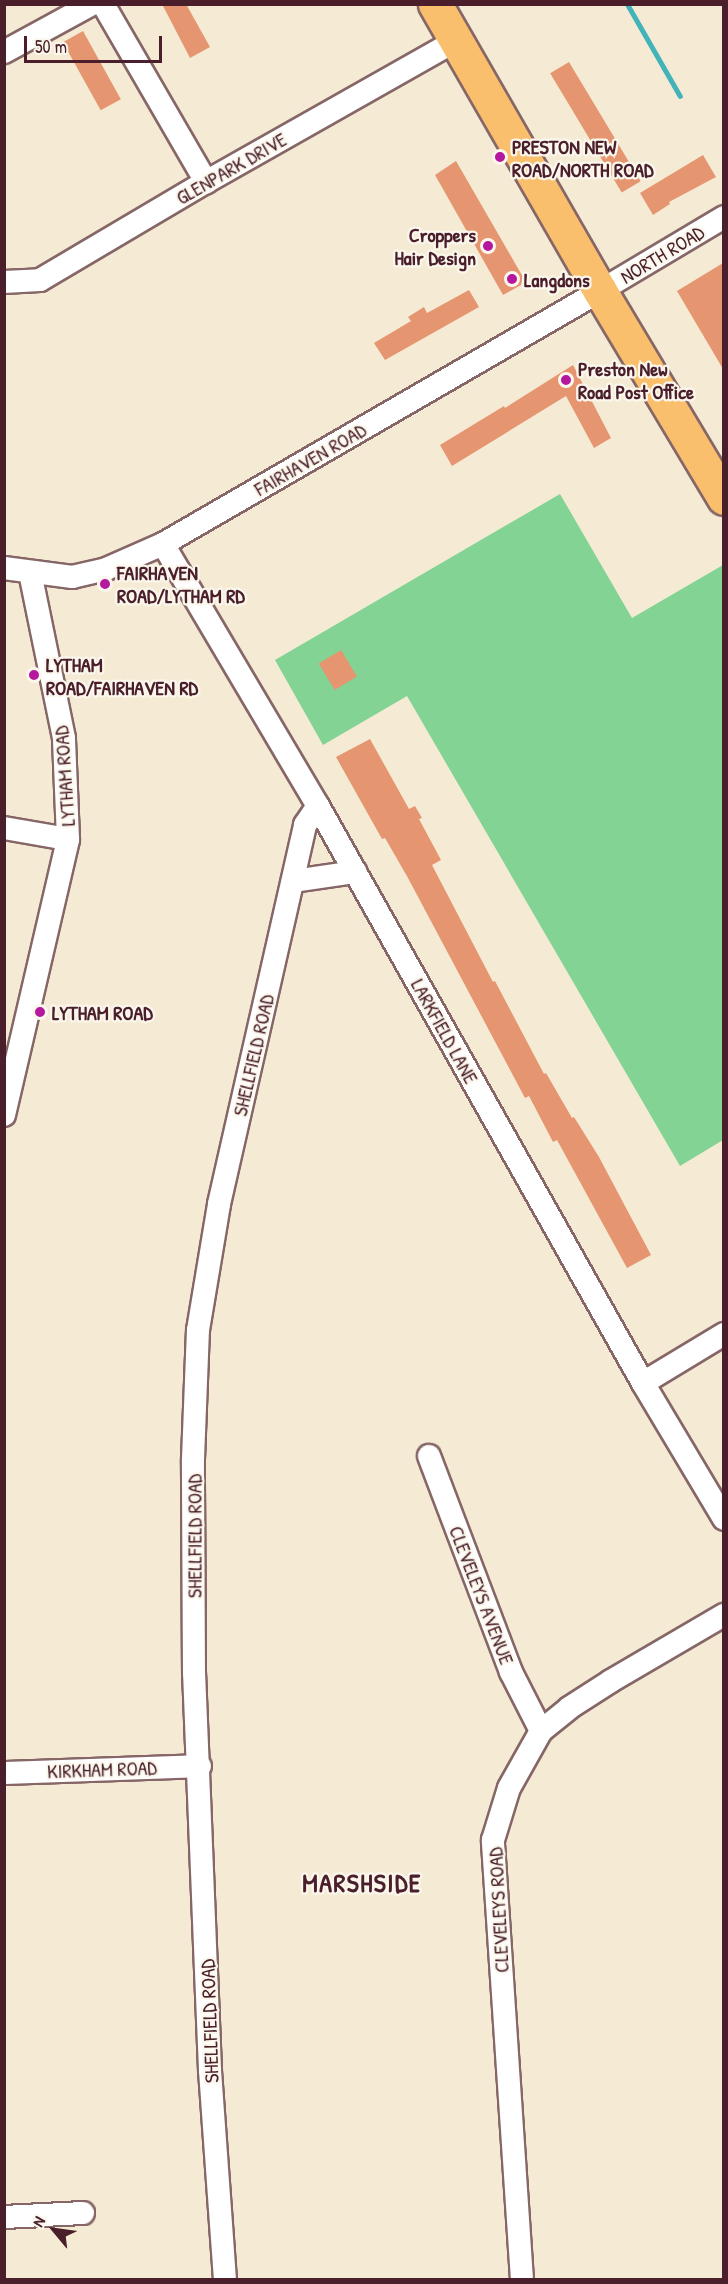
<!DOCTYPE html>
<html>
<head>
<meta charset="utf-8">
<style>
	body { margin:0 }
	#map { position:relative; width:728px; height:2284px; overflow:hidden; background:#f5ebd5; font-family:"Patrick Hand",sans-serif }
	div>[style] { position:absolute }
	.green>* { inset:0; background:#82d394 }
	.stream>* { height:5px; margin:-2.5px; padding:0 2.5px; transform-origin:2.5px; border-radius:2.5px; background:#43b3ba }
	.building>* { inset:0; background:#e59570; transform-origin:0 0 }
	.roads { filter:drop-shadow(2px 0 #866666) drop-shadow(-2px 0 #866666) drop-shadow(0 2px #866666) drop-shadow(0 -2px #866666) }
	.minor>* { height:22px; margin:-11px; padding:0 11px; transform-origin:11px; border-radius:11px; background:#fff }
	.trunk>* { height:33px; margin:-16.5px; padding:0 16.5px; transform-origin:16.5px; border-radius:16.5px; background:#f9bf6c }
	.dots>* { width:16px; height:16px; translate:-50% -50%; box-sizing:border-box; border:3px solid #fbf7ec; border-radius:50% }
	span { translate:-50% -50%; white-space:nowrap; text-align:center; line-height:1.15; -webkit-text-stroke:4.5px #fbf7ec; paint-order:stroke }
	.poi-label { font-size:20px; color:#4a1f2b; font-weight:700 }
	.left { translate:0 -50%; text-align:left }
	.right { translate:-100% -50%; text-align:right }
	.street-label { font-size:20px; color:#4a1f2b }
	.district-label { font-size:26px; color:#4a1f2b; font-weight:700; letter-spacing:1.5px }
	.frame { position:absolute; inset:0; border:6px solid #4a1f2b; pointer-events:none }
	.north { position:absolute; left:24px; top:2200px; width:60px; height:60px; -webkit-text-stroke:4px #fbf7ec; paint-order:stroke; rotate:299deg; font-size:16px; font-weight:700; line-height:24px; text-align:center; color:#4a1f2b }
	.north::after { content:''; display:block; margin:auto; width:21px; height:27px; background:#4a1f2b; clip-path:polygon(50% 0,100% 100%,50% 72%,0 100%) }
	.scale { position:absolute; left:24px; top:36px; width:138px; height:27px; box-sizing:border-box; border:3px solid #4a1f2b; border-top:0; padding-left:8px; font-size:18px; line-height:21px; white-space:nowrap; color:#4a1f2b; -webkit-text-stroke:4px #fbf7ec; paint-order:stroke }
</style>
</head>
<body>
<div id="map">
	<div class="green">
		<i style="clip-path:polygon(560px 494px,632px 618px,723px 565px,723px 1140px,680px 1166px,407px 696px,323px 745px,275px 660px)"></i>
	</div>
	<div class="stream">
		<i style="left:627px;top:4px;width:106px;rotate:60.1deg"></i>
	</div>
	<div class="building">
		<i style="clip-path:polygon(162px 4px,186px 4px,210px 47px,190px 58px)"></i>
		<i style="left:83px;top:31px;width:78px;height:23px;rotate:61deg"></i>
		<i style="left:569px;top:62px;width:139px;height:22px;rotate:59deg"></i>
		<i style="clip-path:polygon(703px 155px,716px 177px,669px 202px,670px 204px,653px 215px,640px 193px)"></i>
		<i style="clip-path:polygon(456px 161px,523px 277px,521px 285px,503px 295px,435px 175px)"></i>
		<i style="clip-path:polygon(723px 263px,723px 369px,677px 291px)"></i>
		<i style="clip-path:polygon(469px 290px,479px 307px,385px 360px,374px 343px,411px 321px,408px 317px,424px 307px,427px 313px)"></i>
		<i style="clip-path:polygon(573px 365px,611px 438px,594px 448px,566px 396px,452px 466px,440px 445px,504px 406px,505px 408px)"></i>
		<i style="left:341px;top:650px;width:31px;height:26px;rotate:59deg"></i>
		<i style="clip-path:polygon(370px 739px,409px 809px,415px 806px,422px 818px,419px 819px,441px 860px,432px 865px,493px 982px,495px 981px,544px 1074px,546px 1073px,572px 1118px,574px 1117px,599px 1157px,651px 1255px,627px 1268px,557px 1140px,553px 1142px,529px 1096px,525px 1098px,408px 878px,385px 838px,382px 839px,336px 757px)"></i>
	</div>
	<div class="roads">
		<div class="minor">
			<i style="left:103px;top:4px;width:206px;rotate:59.9deg"></i>
			<i style="left:4px;top:52px;width:100px;rotate:-28.6deg"></i>
			<i style="left:4px;top:282px;width:36px;rotate:-3deg"></i>
			<i style="left:40px;top:280px;width:193px;rotate:-30.6deg"></i>
			<i style="left:206px;top:182px;width:286px;rotate:-29.5deg"></i>
			<i style="left:163px;top:544px;width:304px;rotate:59.4deg"></i>
			<i style="left:318px;top:806px;width:662px;rotate:60.61deg"></i>
			<i style="left:643px;top:1383px;width:158px;rotate:59.2deg"></i>
			<i style="left:4px;top:568px;width:69px;rotate:7.5deg"></i>
			<i style="left:72px;top:577px;width:35px;rotate:-13deg"></i>
			<i style="left:106px;top:569px;width:62px;rotate:-23.7deg"></i>
			<i style="left:163px;top:544px;width:505px;rotate:-30.07deg"></i>
			<i style="left:600px;top:291px;width:144px;rotate:-30.8deg"></i>
			<i style="left:4px;top:828px;width:65px;rotate:9.8deg"></i>
			<i style="left:293px;top:881px;width:63px;rotate:-8.3deg"></i>
			<i style="left:4px;top:1115px;width:283px;rotate:-76.9deg"></i>
			<i style="left:68px;top:839px;width:101px;rotate:-92.3deg"></i>
			<i style="left:64px;top:738px;width:169px;rotate:-101.6deg"></i>
			<i style="left:643px;top:1383px;width:95px;rotate:-31.2deg"></i>
			<i style="left:429px;top:1456px;width:231px;rotate:69.2deg"></i>
			<i style="left:511px;top:1672px;width:66px;rotate:63deg"></i>
			<i style="left:4px;top:1773px;width:196px;rotate:-2deg"></i>
			<i style="left:4px;top:2217px;width:79px;rotate:-2.9deg"></i>
			<i style="left:225px;top:2280px;width:211px;rotate:-94.1deg"></i>
			<i style="left:210px;top:2070px;width:397px;rotate:-92.3deg"></i>
			<i style="left:194px;top:1673px;width:214px;rotate:-90.3deg"></i>
			<i style="left:193px;top:1459px;width:129px;rotate:-87.8deg"></i>
			<i style="left:198px;top:1330px;width:128px;rotate:-80.5deg"></i>
			<i style="left:219px;top:1204px;width:389px;rotate:-77.2deg"></i>
			<i style="left:305px;top:825px;width:23px;rotate:-56deg"></i>
			<i style="left:522px;top:2280px;width:441px;rotate:-93.8deg"></i>
			<i style="left:493px;top:1840px;width:54px;rotate:-72.9deg"></i>
			<i style="left:509px;top:1788px;width:65px;rotate:-60.7deg"></i>
			<i style="left:541px;top:1731px;width:36px;rotate:-39deg"></i>
			<i style="left:569px;top:1708px;width:50px;rotate:-32.7deg"></i>
			<i style="left:611px;top:1681px;width:131px;rotate:-30.3deg"></i>
		</div>
		<div class="trunk">
			<i style="left:435px;top:4px;width:331px;rotate:60.1deg"></i>
			<i style="left:600px;top:291px;width:241px;rotate:59.1deg"></i>
		</div>
	</div>
	<div class="dots">
		<i style="left:500px;top:157px;background:#b5179e"></i>
		<i style="left:488px;top:246px;background:#b5179e"></i>
		<i style="left:512px;top:279px;background:#b5179e"></i>
		<i style="left:566px;top:380px;background:#b5179e"></i>
		<i style="left:105px;top:584px;background:#b5179e"></i>
		<i style="left:34px;top:675px;background:#b5179e"></i>
		<i style="left:40px;top:1012px;background:#b5179e"></i>
	</div>
	<div class="poi-label">
		<span class="left" style="left:512px;top:158px">PRESTON NEW<br>ROAD/NORTH ROAD</span>
		<span class="right" style="left:476px;top:246px">Croppers<br>Hair Design</span>
		<span class="left" style="left:524px;top:279px">Langdons</span>
		<span class="left" style="left:578px;top:380px">Preston New<br>Road Post Office</span>
		<span class="left" style="left:117px;top:584px">FAIRHAVEN<br>ROAD/LYTHAM RD</span>
		<span class="left" style="left:46px;top:676px">LYTHAM<br>ROAD/FAIRHAVEN RD</span>
		<span class="left" style="left:52px;top:1012px">LYTHAM ROAD</span>
	</div>
	<div class="street-label">
		<span style="left:231px;top:168px;rotate:-30deg">GLENPARK DRIVE</span>
		<span style="left:662px;top:254px;rotate:-31deg">NORTH ROAD</span>
		<span style="left:310px;top:459px;rotate:-30deg">FAIRHAVEN ROAD</span>
		<span style="left:64px;top:776px;rotate:-94deg">LYTHAM ROAD</span>
		<span style="left:445px;top:1031px;rotate:61deg">LARKFIELD LANE</span>
		<span style="left:253px;top:1055px;rotate:-77deg">SHELLFIELD ROAD</span>
		<span style="left:194px;top:1536px;rotate:-90deg">SHELLFIELD ROAD</span>
		<span style="left:482px;top:1595px;rotate:69deg">CLEVELEYS AVENUE</span>
		<span style="left:102px;top:1769px;rotate:-2deg">KIRKHAM ROAD</span>
		<span style="left:498px;top:1910px;rotate:-93deg">CLEVELEYS ROAD</span>
		<span style="left:209px;top:2021px;rotate:-92deg">SHELLFIELD ROAD</span>
	</div>
	<div class="district-label">
		<span style="left:362px;top:1883px">MARSHSIDE</span>
	</div>
	<div class="frame"></div>
	<div class="north">N</div>
	<div class="scale">50 m</div>
</div>
</body>
</html>
